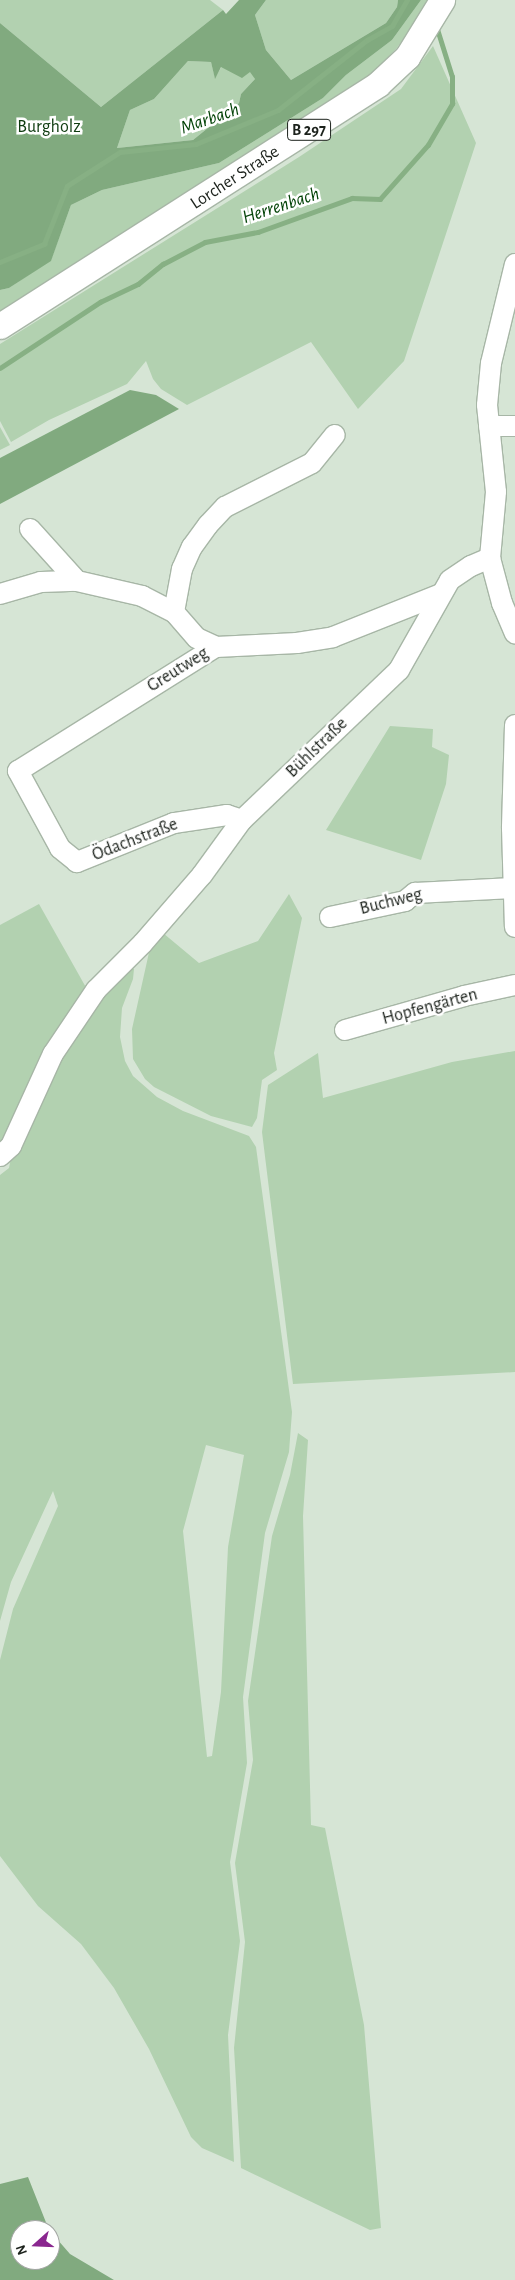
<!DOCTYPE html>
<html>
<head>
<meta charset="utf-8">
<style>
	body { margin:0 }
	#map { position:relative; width:515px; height:2280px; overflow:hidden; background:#d6e5d5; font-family:"Alegreya Sans",sans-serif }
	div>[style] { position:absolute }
	.green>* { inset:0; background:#b2d1b0 }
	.forest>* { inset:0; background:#81aa7f }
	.stream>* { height:4.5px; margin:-2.25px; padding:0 2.25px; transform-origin:2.25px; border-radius:2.25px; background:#87b084 }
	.roads { filter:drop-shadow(1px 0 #a7b6a6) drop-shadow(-1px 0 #a7b6a6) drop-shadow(0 1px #a7b6a6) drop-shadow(0 -1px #a7b6a6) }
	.minor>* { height:20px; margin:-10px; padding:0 10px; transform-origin:10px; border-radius:10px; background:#fff }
	.major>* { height:25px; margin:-12.5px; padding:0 12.5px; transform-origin:12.5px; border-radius:12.5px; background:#fff }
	span { translate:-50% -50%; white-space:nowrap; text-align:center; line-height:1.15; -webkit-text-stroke:5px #fff; paint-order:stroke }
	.shield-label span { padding:1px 4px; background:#fff; border:1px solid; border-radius:4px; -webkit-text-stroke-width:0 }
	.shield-label { font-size:16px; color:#1c221c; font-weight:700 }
	.park-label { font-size:18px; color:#0e3b0f }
	.street-label { font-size:18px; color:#1c221c }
	.water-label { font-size:19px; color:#024206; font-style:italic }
	.north { position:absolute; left:10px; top:2220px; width:50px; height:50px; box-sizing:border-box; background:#fff; border:1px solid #a4a7a4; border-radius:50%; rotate:250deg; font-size:14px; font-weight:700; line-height:20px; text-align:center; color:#1c221c }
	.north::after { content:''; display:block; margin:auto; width:18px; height:22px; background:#8a278f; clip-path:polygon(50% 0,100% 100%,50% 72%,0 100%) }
</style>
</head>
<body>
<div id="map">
	<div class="green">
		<i style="clip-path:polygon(0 0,210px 0,223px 10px,101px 107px,0 23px)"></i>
		<i style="clip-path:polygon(266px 0,398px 0,397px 7px,386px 23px,291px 80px,266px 50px,255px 15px)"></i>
		<i style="clip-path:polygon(421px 0,428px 0,418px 19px,396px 49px,369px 76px,0 314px,0 290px,9px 288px,51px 260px,71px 205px,102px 190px,219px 163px,323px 98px,346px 75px,392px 40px)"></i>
		<i style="clip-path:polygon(239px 37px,255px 79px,241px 94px,239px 103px,193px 140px,117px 148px,130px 110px,154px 99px,188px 61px,211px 62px,215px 78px)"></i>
		<i style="clip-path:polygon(433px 46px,476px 143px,404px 361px,358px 409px,311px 342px,187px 405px,161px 389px,153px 379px,146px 361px,127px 384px,49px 420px,11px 442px,0 421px,0 344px,299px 157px,401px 89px)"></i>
		<i style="clip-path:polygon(0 427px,10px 445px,0 450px)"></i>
		<i style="clip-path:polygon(390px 726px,433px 729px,432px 747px,449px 755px,446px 784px,421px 860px,326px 830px)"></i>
		<i style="clip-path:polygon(289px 894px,302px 918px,274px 1053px,277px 1070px,262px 1080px,257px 1118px,252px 1127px,211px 1116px,154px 1087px,145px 1079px,133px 1059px,132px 1029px,150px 948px,163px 933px,199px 963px,258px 941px)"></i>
		<i style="clip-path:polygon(39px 904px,88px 991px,14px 1126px,0 1145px,0 925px)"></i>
		<i style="clip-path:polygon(evenodd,128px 967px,134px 969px,133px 979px,122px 1008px,120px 1037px,125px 1061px,133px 1076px,157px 1097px,183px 1111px,249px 1136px,256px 1147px,292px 1412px,289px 1452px,265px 1533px,243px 1697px,247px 1763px,230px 1862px,240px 1941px,228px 2035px,234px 2162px,202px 2148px,191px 2137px,149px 2049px,114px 1988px,81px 1944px,38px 1906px,0 1856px,0 1660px,13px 1609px,58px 1506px,53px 1491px,11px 1582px,0 1621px,0 1175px,9px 1168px,11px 1158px,78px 1020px,128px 967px,206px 1445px,244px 1455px,228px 1547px,221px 1692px,212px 1756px,207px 1757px,183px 1531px,206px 1445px)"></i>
		<i style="clip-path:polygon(515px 1051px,515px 1372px,293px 1384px,262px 1132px,268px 1085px,318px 1053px,323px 1098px,452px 1062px)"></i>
		<i style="clip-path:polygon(298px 1433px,308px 1440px,303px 1516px,311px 1825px,325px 1828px,364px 2025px,381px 2228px,370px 2230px,241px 2168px,234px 2048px,245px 1942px,235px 1863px,253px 1760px,248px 1701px,272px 1536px,290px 1475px)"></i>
	</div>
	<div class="forest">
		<i style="clip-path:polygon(evenodd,239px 0,266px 0,255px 15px,266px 50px,291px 80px,386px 23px,397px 7px,398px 0,421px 0,392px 40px,346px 75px,323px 98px,219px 163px,102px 190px,71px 205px,51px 261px,9px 288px,0 290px,0 23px,101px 107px,223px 10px,226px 14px,239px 0,188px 61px,211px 62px,215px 79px,221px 67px,242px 78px,250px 72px,255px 79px,241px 94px,239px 103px,193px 140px,117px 148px,130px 110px,154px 99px,188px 61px)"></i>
		<i style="clip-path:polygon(130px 390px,156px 395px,179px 409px,0 504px,0 458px)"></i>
		<i style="clip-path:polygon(28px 2177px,49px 2230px,20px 2230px,20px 2260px,50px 2260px,50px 2231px,70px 2254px,114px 2280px,0 2280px,0 2184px)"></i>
	</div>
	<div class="stream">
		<i style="left:0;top:262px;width:48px;rotate:-22.2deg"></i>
		<i style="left:44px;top:244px;width:62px;rotate:-68.4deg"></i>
		<i style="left:67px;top:186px;width:63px;rotate:-32.7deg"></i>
		<i style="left:120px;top:152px;width:76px;rotate:-6deg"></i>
		<i style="left:196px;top:144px;width:89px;rotate:-22.5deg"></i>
		<i style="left:278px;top:110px;width:113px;rotate:-38.2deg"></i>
		<i style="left:367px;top:40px;width:29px;rotate:-29deg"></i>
		<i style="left:392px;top:26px;width:30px;rotate:-60deg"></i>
		<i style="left:0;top:368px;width:120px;rotate:-33.4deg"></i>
		<i style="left:100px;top:302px;width:42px;rotate:-25.3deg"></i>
		<i style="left:138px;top:284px;width:32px;rotate:-39deg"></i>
		<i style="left:163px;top:264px;width:47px;rotate:-27.6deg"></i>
		<i style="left:205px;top:242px;width:54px;rotate:-10.7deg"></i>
		<i style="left:258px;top:232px;width:100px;rotate:-19.9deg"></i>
		<i style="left:352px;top:198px;width:28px;rotate:2deg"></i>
		<i style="left:380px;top:199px;width:72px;rotate:-48.4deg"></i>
		<i style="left:428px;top:145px;width:48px;rotate:-59.7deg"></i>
		<i style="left:452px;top:104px;width:27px;rotate:-90deg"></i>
		<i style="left:452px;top:77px;width:53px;rotate:-107.4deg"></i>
	</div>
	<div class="roads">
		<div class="minor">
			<i style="left:515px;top:264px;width:102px;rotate:103.6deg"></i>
			<i style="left:491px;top:363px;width:42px;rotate:95.4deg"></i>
			<i style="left:487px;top:405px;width:87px;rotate:84.1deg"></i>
			<i style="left:496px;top:492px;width:66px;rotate:95.2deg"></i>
			<i style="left:490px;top:558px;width:47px;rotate:75.1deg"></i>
			<i style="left:502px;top:603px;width:33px;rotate:67deg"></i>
			<i style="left:489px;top:426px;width:26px"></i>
			<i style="left:30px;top:529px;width:70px;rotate:47.9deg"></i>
			<i style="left:0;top:594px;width:43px;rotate:-16.3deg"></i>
			<i style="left:41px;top:582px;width:36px;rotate:-2deg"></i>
			<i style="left:77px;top:581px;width:67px;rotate:13deg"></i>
			<i style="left:142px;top:596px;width:36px;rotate:27deg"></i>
			<i style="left:174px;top:612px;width:35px;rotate:49deg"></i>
			<i style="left:197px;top:638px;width:21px;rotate:25deg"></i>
			<i style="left:174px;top:612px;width:44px;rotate:-79.5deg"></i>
			<i style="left:182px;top:569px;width:24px;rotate:-66deg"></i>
			<i style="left:192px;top:547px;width:27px;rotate:-54deg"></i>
			<i style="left:208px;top:525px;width:25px;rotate:-47deg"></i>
			<i style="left:225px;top:507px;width:97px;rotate:-26.8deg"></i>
			<i style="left:312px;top:463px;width:36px;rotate:-51deg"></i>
			<i style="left:515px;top:725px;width:103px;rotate:91.7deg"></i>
			<i style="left:512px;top:828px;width:99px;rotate:88.3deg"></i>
			<i style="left:242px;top:820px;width:16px;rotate:-162deg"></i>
			<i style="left:227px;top:815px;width:54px;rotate:171.4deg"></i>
			<i style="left:174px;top:823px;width:105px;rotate:158.1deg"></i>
			<i style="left:77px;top:862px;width:22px;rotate:-141deg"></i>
			<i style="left:60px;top:848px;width:88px;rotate:-118.6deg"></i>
			<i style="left:18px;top:771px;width:234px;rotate:-32.1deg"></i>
			<i style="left:216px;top:647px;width:81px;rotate:-2.8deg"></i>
			<i style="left:297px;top:643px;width:36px;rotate:-9deg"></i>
			<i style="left:333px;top:637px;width:116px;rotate:-21.7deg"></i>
			<i style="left:330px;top:917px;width:77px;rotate:-12deg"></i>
			<i style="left:405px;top:901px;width:13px;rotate:-39deg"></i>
			<i style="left:415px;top:893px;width:98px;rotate:-2.9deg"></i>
			<i style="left:345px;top:1030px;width:124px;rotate:-15.9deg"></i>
			<i style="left:464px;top:996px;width:52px;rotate:-12.2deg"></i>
			<i style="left:0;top:1156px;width:15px;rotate:-42deg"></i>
			<i style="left:11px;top:1146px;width:101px;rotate:-65.5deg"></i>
			<i style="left:53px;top:1054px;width:77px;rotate:-56.1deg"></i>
			<i style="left:96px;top:990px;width:66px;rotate:-45deg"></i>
			<i style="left:143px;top:943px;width:90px;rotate:-49.1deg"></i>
			<i style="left:202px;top:875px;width:68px;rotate:-54deg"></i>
			<i style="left:242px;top:820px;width:217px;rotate:-43.7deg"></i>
			<i style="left:399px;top:670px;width:103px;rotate:-60.5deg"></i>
			<i style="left:450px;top:580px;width:25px;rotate:-34deg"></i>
			<i style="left:471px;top:566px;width:21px;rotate:-23deg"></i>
		</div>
		<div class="major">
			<i style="left:0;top:326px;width:449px;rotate:-32.6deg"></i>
			<i style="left:378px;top:84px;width:40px;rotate:-43deg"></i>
			<i style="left:407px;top:57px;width:67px;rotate:-58.4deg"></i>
		</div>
	</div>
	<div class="shield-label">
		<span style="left:309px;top:130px">B 297</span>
	</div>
	<div class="park-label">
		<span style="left:49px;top:127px">Burgholz</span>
	</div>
	<div class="street-label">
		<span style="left:235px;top:178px;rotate:-33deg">Lorcher Straße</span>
		<span style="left:178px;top:670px;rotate:-32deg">Greutweg</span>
		<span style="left:317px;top:748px;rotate:-44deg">Bühlstraße</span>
		<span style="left:135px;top:840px;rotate:-21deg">Ödachstraße</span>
		<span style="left:391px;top:902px;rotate:-14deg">Buchweg</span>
		<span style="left:430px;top:1007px;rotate:-15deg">Hopfengärten</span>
	</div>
	<div class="water-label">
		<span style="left:210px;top:119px;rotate:-19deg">Marbach</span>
		<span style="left:281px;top:206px;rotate:-18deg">Herrenbach</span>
	</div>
	<div class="north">N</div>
</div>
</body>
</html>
